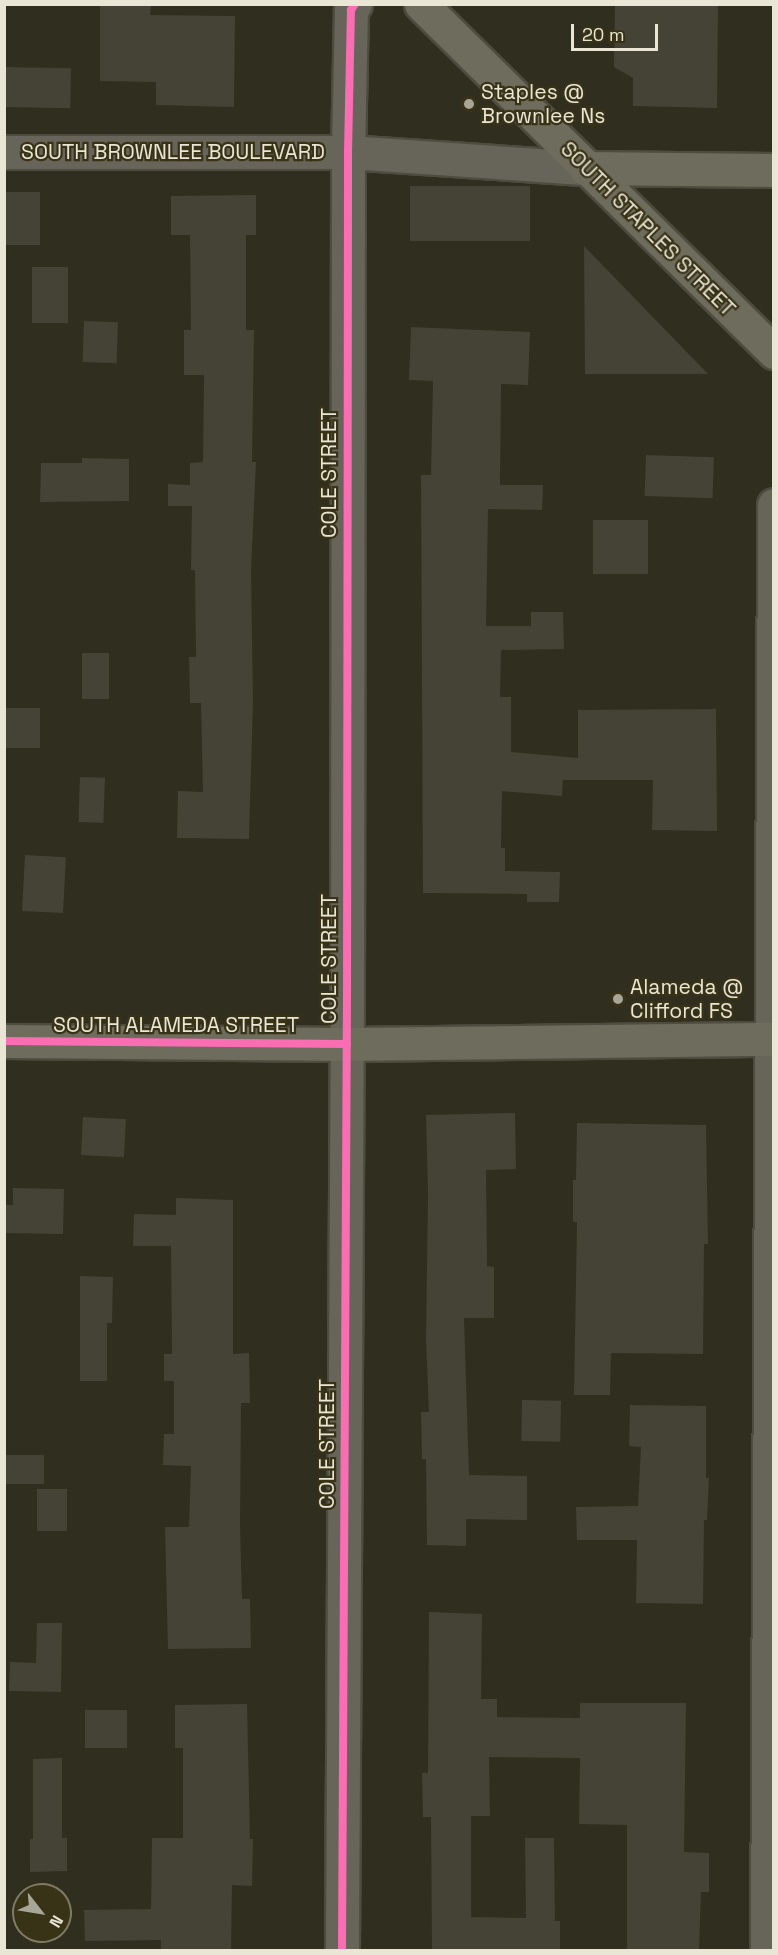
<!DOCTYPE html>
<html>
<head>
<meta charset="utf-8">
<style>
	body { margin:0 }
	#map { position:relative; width:778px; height:1955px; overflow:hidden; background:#302e1f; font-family:"Space Grotesk",sans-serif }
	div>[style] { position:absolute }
	.building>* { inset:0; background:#444335; transform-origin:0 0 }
	.roads { filter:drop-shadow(2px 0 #4d4c3f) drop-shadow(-2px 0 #4d4c3f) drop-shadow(0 2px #4d4c3f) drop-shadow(0 -2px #4d4c3f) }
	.minor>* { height:33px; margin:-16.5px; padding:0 16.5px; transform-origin:16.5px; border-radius:16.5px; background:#67655a }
	.major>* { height:33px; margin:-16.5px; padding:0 16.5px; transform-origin:16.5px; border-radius:16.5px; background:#6e6c5c }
	.cycleway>* { height:8px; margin:-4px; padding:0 4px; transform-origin:4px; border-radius:4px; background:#f96db3 }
	.dots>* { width:16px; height:16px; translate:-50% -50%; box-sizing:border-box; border:3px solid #383317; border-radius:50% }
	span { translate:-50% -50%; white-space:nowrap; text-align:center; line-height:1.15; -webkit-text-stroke:4.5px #383317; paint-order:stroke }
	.poi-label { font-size:21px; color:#e9e6d6 }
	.left { translate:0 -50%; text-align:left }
	.street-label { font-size:21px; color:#e9e6d6 }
	.frame { position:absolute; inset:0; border:6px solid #e9e6d6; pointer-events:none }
	.north { position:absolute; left:12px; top:1883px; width:60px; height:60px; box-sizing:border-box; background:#383317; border:2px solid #7f7b63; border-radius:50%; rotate:121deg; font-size:16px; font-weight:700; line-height:24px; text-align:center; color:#e9e6d6 }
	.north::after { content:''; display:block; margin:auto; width:21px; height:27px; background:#a8a696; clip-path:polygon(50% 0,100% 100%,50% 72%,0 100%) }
	.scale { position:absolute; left:571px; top:24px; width:87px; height:27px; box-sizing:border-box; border:3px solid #e9e6d6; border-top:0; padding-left:8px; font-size:18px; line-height:21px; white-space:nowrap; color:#e9e6d6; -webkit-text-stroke:4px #383317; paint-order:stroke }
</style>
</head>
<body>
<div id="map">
	<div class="building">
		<i style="clip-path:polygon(100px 4px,151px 4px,150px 15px,235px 16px,234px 107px,156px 105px,156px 82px,100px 81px)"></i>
		<i style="clip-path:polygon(615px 4px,718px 4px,717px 108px,633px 106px,633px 78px,614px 67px)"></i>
		<i style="left:4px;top:67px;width:67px;height:40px;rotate:1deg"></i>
		<i style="left:410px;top:186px;width:120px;height:55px"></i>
		<i style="left:4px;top:192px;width:36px;height:53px"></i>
		<i style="clip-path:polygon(256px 195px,256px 235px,246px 235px,246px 330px,254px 330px,252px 462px,256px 462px,251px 570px,253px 702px,249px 839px,177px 838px,178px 791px,203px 792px,201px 703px,190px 703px,189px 657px,196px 657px,195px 570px,191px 570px,192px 506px,168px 506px,168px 484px,190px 485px,190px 463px,203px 462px,204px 375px,184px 375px,184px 330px,191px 330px,190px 235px,171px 235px,171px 196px)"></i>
		<i style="clip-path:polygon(584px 246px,708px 374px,585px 374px)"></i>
		<i style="left:32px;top:267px;width:36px;height:56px"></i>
		<i style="left:84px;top:321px;width:34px;height:41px;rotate:2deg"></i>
		<i style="clip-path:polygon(411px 327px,530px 332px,528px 385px,501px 384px,500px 485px,543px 485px,542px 510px,488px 509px,486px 626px,531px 626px,531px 612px,563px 612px,564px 649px,501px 650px,500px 697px,511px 697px,511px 752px,578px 758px,578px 710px,716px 709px,717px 831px,652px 830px,653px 780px,563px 780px,562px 796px,502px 791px,501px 848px,505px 848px,505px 871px,560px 872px,559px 902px,527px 902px,527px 894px,423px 893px,421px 475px,431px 475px,433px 381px,409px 380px)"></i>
		<i style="left:646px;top:455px;width:68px;height:41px;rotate:2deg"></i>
		<i style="clip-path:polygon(82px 458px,129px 459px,129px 501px,40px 502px,41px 463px,82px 463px)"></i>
		<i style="left:593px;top:520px;width:55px;height:54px"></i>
		<i style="left:82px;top:653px;width:27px;height:46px"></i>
		<i style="left:4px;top:708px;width:36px;height:40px"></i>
		<i style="left:80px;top:777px;width:25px;height:45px;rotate:2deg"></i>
		<i style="left:25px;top:855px;width:41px;height:56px;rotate:3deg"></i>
		<i style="clip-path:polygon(515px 1113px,516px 1169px,486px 1170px,487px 1266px,494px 1267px,494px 1318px,464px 1318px,469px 1475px,527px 1476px,527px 1520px,466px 1519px,466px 1546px,427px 1545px,426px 1459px,422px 1459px,421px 1412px,429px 1412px,426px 1340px,428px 1193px,426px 1115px)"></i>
		<i style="left:83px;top:1117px;width:43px;height:38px;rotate:3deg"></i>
		<i style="clip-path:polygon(577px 1123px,706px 1125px,708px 1244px,704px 1244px,703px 1354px,611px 1353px,610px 1395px,574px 1395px,577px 1222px,573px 1222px,573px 1180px,576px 1180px)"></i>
		<i style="clip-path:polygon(13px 1188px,64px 1189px,63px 1234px,4px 1233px,4px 1205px,13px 1205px)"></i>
		<i style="clip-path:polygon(176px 1198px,233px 1200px,233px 1354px,249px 1353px,250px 1403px,241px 1403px,240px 1526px,242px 1599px,250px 1599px,251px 1648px,168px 1649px,165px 1527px,189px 1527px,191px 1466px,163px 1465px,164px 1434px,174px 1434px,174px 1381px,164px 1381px,164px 1354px,172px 1354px,171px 1246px,133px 1246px,134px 1214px,176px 1215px)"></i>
		<i style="clip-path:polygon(80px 1276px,113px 1277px,112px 1323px,107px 1323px,107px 1381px,80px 1381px)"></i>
		<i style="left:522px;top:1400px;width:39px;height:41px;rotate:1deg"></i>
		<i style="clip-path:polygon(630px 1405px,706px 1406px,706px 1478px,709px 1478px,707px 1520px,704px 1520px,703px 1604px,636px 1603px,637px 1540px,577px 1540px,576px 1507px,638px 1506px,641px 1447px,629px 1446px)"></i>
		<i style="left:4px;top:1455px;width:40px;height:29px"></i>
		<i style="left:37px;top:1489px;width:30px;height:42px"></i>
		<i style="clip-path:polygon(429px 1612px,482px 1614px,481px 1699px,497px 1699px,497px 1717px,580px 1718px,580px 1703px,686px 1703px,684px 1852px,709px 1853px,709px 1892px,701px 1892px,699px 1950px,627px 1950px,627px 1825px,579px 1824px,580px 1758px,489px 1757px,490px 1816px,471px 1816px,471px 1917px,526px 1918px,525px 1838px,554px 1838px,555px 1921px,560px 1921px,560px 1950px,432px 1950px,431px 1817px,423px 1817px,422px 1773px,428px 1773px)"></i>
		<i style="clip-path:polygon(37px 1623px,62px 1623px,61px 1692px,9px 1691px,10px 1662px,36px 1663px)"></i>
		<i style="clip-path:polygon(247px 1704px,250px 1839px,253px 1839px,252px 1886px,232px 1885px,231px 1950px,161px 1950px,161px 1940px,85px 1941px,84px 1910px,151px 1909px,152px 1838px,183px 1838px,183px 1748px,175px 1748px,175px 1705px)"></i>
		<i style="left:85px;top:1710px;width:42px;height:38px"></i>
		<i style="clip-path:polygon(62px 1758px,62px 1838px,67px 1838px,67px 1871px,30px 1872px,30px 1839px,33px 1839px,33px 1759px)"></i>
	</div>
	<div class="roads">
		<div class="minor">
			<i style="left:4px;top:152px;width:344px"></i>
			<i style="left:348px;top:152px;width:238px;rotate:3.9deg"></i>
			<i style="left:342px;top:1950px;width:951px;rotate:-89.7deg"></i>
			<i style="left:347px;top:999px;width:847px;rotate:-89.93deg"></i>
			<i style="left:348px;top:152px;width:142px;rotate:-88.8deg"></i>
			<i style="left:351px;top:10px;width:7px;rotate:-56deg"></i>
			<i style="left:767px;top:1950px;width:1445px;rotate:-89.72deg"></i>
		</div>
		<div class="major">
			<i style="left:421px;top:4px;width:496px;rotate:44.6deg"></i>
			<i style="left:585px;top:168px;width:189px;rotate:0.6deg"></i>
			<i style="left:4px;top:1041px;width:343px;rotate:0.5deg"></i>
			<i style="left:347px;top:1044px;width:427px;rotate:-0.7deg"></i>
		</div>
	</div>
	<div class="cycleway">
		<i style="left:4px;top:1041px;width:343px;rotate:0.5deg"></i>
		<i style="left:342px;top:1950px;width:951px;rotate:-89.7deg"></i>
		<i style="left:347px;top:999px;width:847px;rotate:-89.93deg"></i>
		<i style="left:348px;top:152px;width:142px;rotate:-88.8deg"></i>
		<i style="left:351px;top:10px;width:7px;rotate:-56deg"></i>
	</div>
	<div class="dots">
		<i style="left:469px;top:104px;background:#a8a696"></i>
		<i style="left:618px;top:999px;background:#a8a696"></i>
	</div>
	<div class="poi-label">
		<span class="left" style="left:481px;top:104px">Staples @<br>Brownlee Ns</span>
		<span class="left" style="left:630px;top:999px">Alameda @<br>Clifford FS</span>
	</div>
	<div class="street-label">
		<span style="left:173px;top:152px">SOUTH BROWNLEE BOULEVARD</span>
		<span style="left:648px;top:229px;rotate:45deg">SOUTH STAPLES STREET</span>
		<span style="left:329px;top:473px;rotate:-90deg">COLE STREET</span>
		<span style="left:329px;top:959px;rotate:-90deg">COLE STREET</span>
		<span style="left:176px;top:1025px">SOUTH ALAMEDA STREET</span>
		<span style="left:327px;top:1444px;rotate:-90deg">COLE STREET</span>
	</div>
	<div class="frame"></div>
	<div class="north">N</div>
	<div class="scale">20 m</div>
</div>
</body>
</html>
